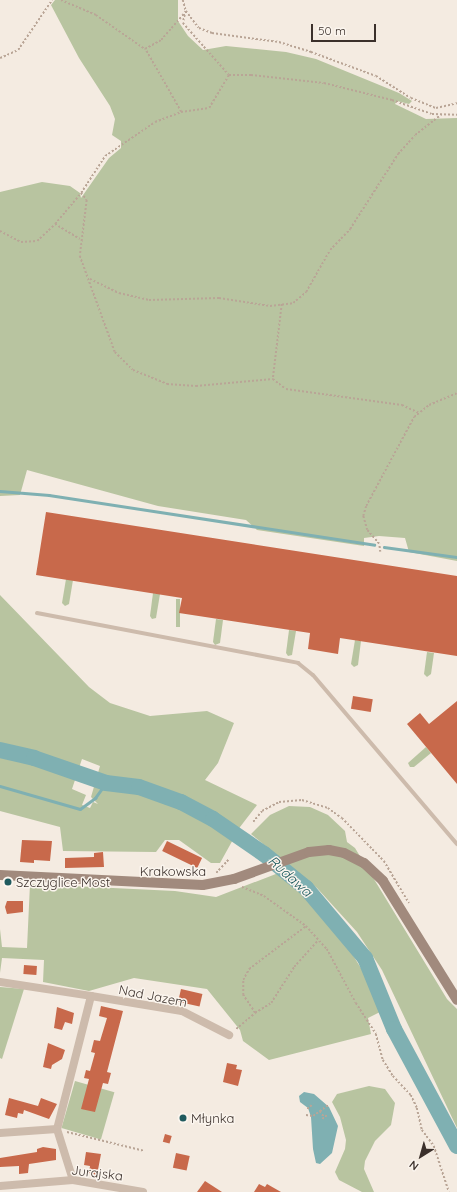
<!DOCTYPE html>
<html>
<head>
<meta charset="utf-8">
<style>
	body { margin:0 }
	#map { position:relative; width:457px; height:1192px; overflow:hidden; background:#f4ebe1; font-family:Quicksand,sans-serif }
	div>[style] { position:absolute }
	.green>* { inset:0; background:#b8c4a0; transform-origin:0 0 }
	.water>* { inset:0; background:#7fb0b2 }
	.stream>* { height:2.5px; margin:-1.25px; padding:0 1.25px; transform-origin:1.25px; border-radius:1.25px; background:#7fb0b2 }
	.river>* { height:16px; margin:-8px; padding:0 8px; transform-origin:8px; border-radius:8px; background:#7fb0b2 }
	.building>* { inset:0; background:#c8694b; transform-origin:0 0 }
	.path>* { height:1.5px; margin-top:-0.75px; transform-origin:0; background:repeating-linear-gradient(90deg,#b9a596 0 2px,transparent 0 4px) }
	.lane>* { height:4px; margin:-2px; padding:0 2px; transform-origin:2px; border-radius:2px; background:#cdbbac }
	.street>* { height:8px; margin:-4px; padding:0 4px; transform-origin:4px; border-radius:4px; background:#cdbbac }
	.secondary>* { height:10px; margin:-5px; padding:0 5px; transform-origin:5px; border-radius:5px; background:#a18a7d }
	.dots>* { width:11px; height:11px; translate:-50% -50%; box-sizing:border-box; border:2px solid #fbf5ee; border-radius:50% }
	span { translate:-50% -50%; white-space:nowrap; text-align:center; line-height:1.15; -webkit-text-stroke:3px #fbf5ee; paint-order:stroke }
	.street-label { font-size:13px; color:#3b302b }
	.poi-label { font-size:13px; color:#3b302b }
	.left { translate:0 -50%; text-align:left }
	.water-label { font-size:14px; color:#1f5a5e; font-style:italic }
	.north { position:absolute; left:401px; top:1136px; width:40px; height:40px; -webkit-text-stroke:3px #fbf5ee; paint-order:stroke; rotate:217deg; font-size:11px; font-weight:700; line-height:16px; text-align:center; color:#3b302b }
	.north::after { content:''; display:block; margin:auto; width:14px; height:18px; background:#3b302b; clip-path:polygon(50% 0,100% 100%,50% 72%,0 100%) }
	.scale { position:absolute; left:311px; top:24px; width:65px; height:18px; box-sizing:border-box; border:2px solid #3b302b; border-top:0; padding-left:5px; font-size:12px; line-height:14px; white-space:nowrap; color:#3b302b; -webkit-text-stroke:3px #fbf5ee; paint-order:stroke }
</style>
</head>
<body>
<div id="map">
	<div class="green">
		<i style="clip-path:polygon(55px 0,178px 0,178px 21px,188px 36px,203px 50px,226px 46px,286px 52px,316px 59px,399px 93px,412px 101px,409px 104px,397px 101px,395px 104px,426px 119px,457px 118px,457px 561px,409px 552px,405px 538px,379px 536px,364px 538px,364px 546px,257px 530px,246px 520px,158px 506px,27px 470px,20px 495px,0 496px,0 192px,42px 182px,70px 186px,80px 193px,81px 198px,109px 158px,121px 148px,121px 141px,112px 135px,115px 119px,110px 106px,79px 58px,51px 5px)"></i>
		<i style="clip-path:polygon(66px 579px,73px 580px,69px 604px,65px 606px,62px 603px)"></i>
		<i style="clip-path:polygon(153px 593px,160px 594px,156px 618px,152px 619px,150px 616px)"></i>
		<i style="clip-path:polygon(evenodd,0 595px,89px 687px,110px 703px,150px 716px,207px 711px,234px 723px,218px 763px,205px 780px,257px 805px,240px 827px,220px 863px,211px 863px,179px 840px,165px 840px,156px 852px,63px 851px,60px 827px,0 811px,0 595px,82px 759px,100px 766px,91px 797px,98px 804px,93px 802px,90px 808px,82px 805px,86px 795px,72px 789px,82px 759px)"></i>
		<i style="left:176px;top:599px;width:4px;height:28px"></i>
		<i style="clip-path:polygon(216px 619px,223px 620px,220px 643px,215px 645px,213px 642px)"></i>
		<i style="clip-path:polygon(289px 630px,296px 631px,292px 655px,288px 656px,286px 653px)"></i>
		<i style="clip-path:polygon(355px 640px,361px 641px,358px 665px,354px 667px,351px 664px)"></i>
		<i style="clip-path:polygon(427px 652px,434px 653px,431px 674px,427px 677px,424px 674px)"></i>
		<i style="clip-path:polygon(426px 747px,431px 753px,414px 767px,410px 767px,408px 763px)"></i>
		<i style="clip-path:polygon(289px 806px,310px 807px,328px 815px,345px 831px,347px 842px,355px 848px,447px 999px,457px 1009px,457px 1128px,382px 970px,357px 932px,317px 888px,251px 834px,270px 815px)"></i>
		<i style="clip-path:polygon(281px 872px,339px 933px,369px 981px,382px 1011px,368px 1018px,371px 1034px,269px 1060px,243px 1041px,240px 1030px,207px 989px,134px 978px,89px 991px,43px 982px,44px 960px,2px 958px,0 973px,0 929px,2px 947px,27px 948px,30px 884px,175px 891px,216px 897px)"></i>
		<i style="clip-path:polygon(0 987px,24px 989px,2px 1059px,0 1058px)"></i>
		<i style="left:75px;top:1081px;width:41px;height:49px;rotate:16deg"></i>
		<i style="clip-path:polygon(369px 1086px,385px 1089px,395px 1103px,391px 1125px,375px 1141px,365px 1161px,364px 1169px,374px 1192px,362px 1192px,339px 1180px,335px 1172px,345px 1149px,346px 1140px,340px 1117px,332px 1102px,337px 1094px)"></i>
	</div>
	<div class="water">
		<i style="clip-path:polygon(304px 1092px,314px 1094px,329px 1107px,338px 1126px,332px 1153px,320px 1164px,316px 1163px,313px 1149px,311px 1117px,308px 1108px,300px 1102px,299px 1096px)"></i>
	</div>
	<div class="stream">
		<i style="left:0;top:491px;width:49px;rotate:4.7deg"></i>
		<i style="left:49px;top:495px;width:329px;rotate:8.7deg"></i>
		<i style="left:384px;top:547px;width:74px;rotate:7.8deg"></i>
		<i style="left:0;top:786px;width:83px;rotate:16deg"></i>
		<i style="left:80px;top:809px;width:19px;rotate:-36deg"></i>
		<i style="left:95px;top:798px;width:19px;rotate:-54deg"></i>
	</div>
	<div class="river">
		<i style="left:0;top:750px;width:35px;rotate:13deg"></i>
		<i style="left:34px;top:758px;width:76px;rotate:19.1deg"></i>
		<i style="left:106px;top:783px;width:33px;rotate:7deg"></i>
		<i style="left:139px;top:787px;width:45px;rotate:19.7deg"></i>
		<i style="left:181px;top:802px;width:36px;rotate:28deg"></i>
		<i style="left:213px;top:819px;width:62px;rotate:34.5deg"></i>
		<i style="left:264px;top:854px;width:54px;rotate:39deg"></i>
		<i style="left:306px;top:888px;width:92px;rotate:49.9deg"></i>
		<i style="left:365px;top:958px;width:77px;rotate:67.8deg"></i>
		<i style="left:394px;top:1029px;width:133px;rotate:61.7deg"></i>
	</div>
	<div class="building">
		<i style="clip-path:polygon(46px 512px,457px 576px,457px 656px,340px 638px,338px 654px,308px 649px,310px 633px,179px 613px,182px 598px,36px 575px)"></i>
		<i style="left:353px;top:696px;width:20px;height:13px;rotate:9deg"></i>
		<i style="clip-path:polygon(457px 701px,457px 784px,407px 724px,420px 713px,429px 724px)"></i>
		<i style="clip-path:polygon(22px 840px,52px 841px,50px 861px,34px 860px,34px 863px,20px 862px)"></i>
		<i style="left:167px;top:841px;width:39px;height:11px;rotate:26deg"></i>
		<i style="clip-path:polygon(103px 852px,104px 867px,65px 868px,65px 858px,94px 857px,94px 853px)"></i>
		<i style="clip-path:polygon(7px 901px,23px 901px,23px 912px,7px 914px,5px 907px)"></i>
		<i style="left:24px;top:965px;width:13px;height:9px;rotate:4deg"></i>
		<i style="left:181px;top:989px;width:22px;height:13px;rotate:13deg"></i>
		<i style="clip-path:polygon(101px 1006px,123px 1011px,107px 1072px,111px 1073px,108px 1084px,103px 1083px,95px 1112px,81px 1109px,89px 1079px,84px 1078px,86px 1070px,90px 1071px,95px 1053px,91px 1052px,94px 1040px,100px 1041px,107px 1018px,99px 1016px)"></i>
		<i style="clip-path:polygon(57px 1007px,74px 1013px,72px 1024px,65px 1022px,62px 1030px,54px 1028px)"></i>
		<i style="clip-path:polygon(48px 1043px,65px 1050px,62px 1059px,52px 1065px,51px 1069px,43px 1067px)"></i>
		<i style="clip-path:polygon(227px 1063px,237px 1065px,236px 1069px,242px 1070px,238px 1086px,223px 1082px)"></i>
		<i style="clip-path:polygon(9px 1098px,38px 1106px,41px 1098px,57px 1104px,49px 1119px,24px 1110px,23px 1114px,18px 1113px,17px 1118px,5px 1115px)"></i>
		<i style="left:165px;top:1134px;width:7px;height:8px;rotate:16deg"></i>
		<i style="clip-path:polygon(43px 1147px,56px 1149px,56px 1160px,29px 1164px,28px 1173px,19px 1174px,19px 1166px,0 1167px,0 1158px,37px 1152px,37px 1149px)"></i>
		<i style="clip-path:polygon(86px 1152px,101px 1154px,97px 1175px,89px 1173px,90px 1166px,84px 1165px)"></i>
		<i style="left:176px;top:1153px;width:14px;height:15px;rotate:12deg"></i>
		<i style="clip-path:polygon(205px 1181px,222px 1192px,197px 1192px)"></i>
		<i style="clip-path:polygon(259px 1184px,265px 1187px,267px 1184px,281px 1192px,254px 1192px)"></i>
	</div>
	<div class="path">
		<i style="left:61px;top:0;width:38px;rotate:23deg"></i>
		<i style="left:96px;top:15px;width:60px;rotate:34.8deg"></i>
		<i style="left:183px;top:0;width:11px;rotate:75deg"></i>
		<i style="left:186px;top:11px;width:12px;rotate:104deg"></i>
		<i style="left:183px;top:23px;width:69px;rotate:48.5deg"></i>
		<i style="left:0;top:58px;width:20px;rotate:-24deg"></i>
		<i style="left:18px;top:50px;width:60px;rotate:-55.8deg"></i>
		<i style="left:181px;top:112px;width:73px;rotate:-119.7deg"></i>
		<i style="left:145px;top:49px;width:18px;rotate:-29deg"></i>
		<i style="left:161px;top:40px;width:38px;rotate:-49deg"></i>
		<i style="left:186px;top:11px;width:21px;rotate:53deg"></i>
		<i style="left:199px;top:28px;width:14px;rotate:21deg"></i>
		<i style="left:212px;top:33px;width:68px;rotate:7.7deg"></i>
		<i style="left:279px;top:42px;width:34px;rotate:17deg"></i>
		<i style="left:311px;top:52px;width:69px;rotate:20.3deg"></i>
		<i style="left:376px;top:76px;width:41px;rotate:32.2deg"></i>
		<i style="left:411px;top:98px;width:27px;rotate:22deg"></i>
		<i style="left:436px;top:108px;width:22px;rotate:-13deg"></i>
		<i style="left:81px;top:193px;width:9px;rotate:49deg"></i>
		<i style="left:87px;top:200px;width:56px;rotate:97.1deg"></i>
		<i style="left:80px;top:256px;width:102px;rotate:70deg"></i>
		<i style="left:115px;top:352px;width:25px;rotate:45deg"></i>
		<i style="left:133px;top:370px;width:37px;rotate:22deg"></i>
		<i style="left:167px;top:384px;width:29px;rotate:4deg"></i>
		<i style="left:196px;top:386px;width:77px;rotate:-5.2deg"></i>
		<i style="left:55px;top:224px;width:29px;rotate:31deg"></i>
		<i style="left:0;top:231px;width:24px;rotate:28deg"></i>
		<i style="left:21px;top:242px;width:16px;rotate:-4deg"></i>
		<i style="left:37px;top:241px;width:25px;rotate:-43deg"></i>
		<i style="left:55px;top:224px;width:40px;rotate:-50deg"></i>
		<i style="left:81px;top:193px;width:44px;rotate:-57deg"></i>
		<i style="left:105px;top:156px;width:60px;rotate:-34.2deg"></i>
		<i style="left:155px;top:122px;width:28px;rotate:-21deg"></i>
		<i style="left:181px;top:112px;width:28px;rotate:-8deg"></i>
		<i style="left:209px;top:108px;width:39px;rotate:-59deg"></i>
		<i style="left:229px;top:75px;width:22px"></i>
		<i style="left:251px;top:75px;width:73px;rotate:6.3deg"></i>
		<i style="left:324px;top:83px;width:70px;rotate:14deg"></i>
		<i style="left:392px;top:100px;width:42px;rotate:19.3deg"></i>
		<i style="left:432px;top:114px;width:25px;rotate:2deg"></i>
		<i style="left:90px;top:279px;width:32px;rotate:26deg"></i>
		<i style="left:119px;top:293px;width:31px;rotate:13deg"></i>
		<i style="left:149px;top:300px;width:70px;rotate:-1.6deg"></i>
		<i style="left:219px;top:298px;width:52px;rotate:8.9deg"></i>
		<i style="left:270px;top:306px;width:23px;rotate:-7deg"></i>
		<i style="left:293px;top:303px;width:17px;rotate:-40deg"></i>
		<i style="left:306px;top:292px;width:48px;rotate:-60.3deg"></i>
		<i style="left:330px;top:250px;width:29px;rotate:-46deg"></i>
		<i style="left:350px;top:229px;width:89px;rotate:-57.4deg"></i>
		<i style="left:398px;top:154px;width:25px;rotate:-48deg"></i>
		<i style="left:415px;top:135px;width:33px;rotate:-38deg"></i>
		<i style="left:282px;top:304px;width:76px;rotate:96.8deg"></i>
		<i style="left:273px;top:379px;width:16px;rotate:38deg"></i>
		<i style="left:286px;top:389px;width:117px;rotate:7.9deg"></i>
		<i style="left:402px;top:405px;width:19px;rotate:25deg"></i>
		<i style="left:380px;top:552px;width:8px;rotate:-97deg"></i>
		<i style="left:379px;top:544px;width:18px;rotate:-131deg"></i>
		<i style="left:367px;top:530px;width:15px;rotate:-106deg"></i>
		<i style="left:363px;top:516px;width:10px;rotate:-73deg"></i>
		<i style="left:366px;top:506px;width:101px;rotate:-61.7deg"></i>
		<i style="left:414px;top:417px;width:19px;rotate:-39deg"></i>
		<i style="left:429px;top:405px;width:30px;rotate:-23deg"></i>
		<i style="left:253px;top:822px;width:14px;rotate:-51deg"></i>
		<i style="left:262px;top:811px;width:19px;rotate:-28deg"></i>
		<i style="left:279px;top:802px;width:23px;rotate:-5deg"></i>
		<i style="left:302px;top:800px;width:27px;rotate:17deg"></i>
		<i style="left:328px;top:808px;width:17px;rotate:36deg"></i>
		<i style="left:342px;top:818px;width:60px;rotate:45.7deg"></i>
		<i style="left:384px;top:861px;width:49px;rotate:59.2deg"></i>
		<i style="left:216px;top:873px;width:18px;rotate:-47deg"></i>
		<i style="left:242px;top:887px;width:24px;rotate:22deg"></i>
		<i style="left:264px;top:896px;width:52px;rotate:35.5deg"></i>
		<i style="left:306px;top:926px;width:31px;rotate:48deg"></i>
		<i style="left:327px;top:949px;width:61px;rotate:61.8deg"></i>
		<i style="left:356px;top:1003px;width:37px;rotate:57deg"></i>
		<i style="left:376px;top:1034px;width:27px;rotate:75deg"></i>
		<i style="left:383px;top:1060px;width:19px;rotate:58deg"></i>
		<i style="left:393px;top:1076px;width:26px;rotate:47deg"></i>
		<i style="left:411px;top:1095px;width:14px;rotate:65deg"></i>
		<i style="left:417px;top:1108px;width:23px;rotate:77deg"></i>
		<i style="left:422px;top:1130px;width:20px;rotate:53deg"></i>
		<i style="left:434px;top:1146px;width:48px;rotate:71.9deg"></i>
		<i style="left:255px;top:1013px;width:19px;rotate:-32deg"></i>
		<i style="left:271px;top:1003px;width:43px;rotate:-57.4deg"></i>
		<i style="left:294px;top:967px;width:36px;rotate:-48deg"></i>
		<i style="left:236px;top:1029px;width:25px;rotate:-40deg"></i>
		<i style="left:255px;top:1013px;width:22px;rotate:-124deg"></i>
		<i style="left:243px;top:995px;width:15px;rotate:-90deg"></i>
		<i style="left:243px;top:980px;width:13px;rotate:-61deg"></i>
		<i style="left:249px;top:969px;width:71px;rotate:-37deg"></i>
		<i style="left:307px;top:1109px;width:8px;rotate:-40deg"></i>
		<i style="left:320px;top:1111px;width:7px;rotate:56deg"></i>
		<i style="left:306px;top:1115px;width:7px;rotate:8deg"></i>
		<i style="left:313px;top:1116px;width:19px;rotate:-36deg"></i>
		<i style="left:322px;top:1119px;width:6px;rotate:-39deg"></i>
		<i style="left:67px;top:1132px;width:80px;rotate:13.7deg"></i>
	</div>
	<div class="lane">
		<i style="left:37px;top:613px;width:266px;rotate:10.8deg"></i>
		<i style="left:298px;top:663px;width:19px;rotate:39deg"></i>
		<i style="left:313px;top:675px;width:222px;rotate:49.6deg"></i>
	</div>
	<div class="street">
		<i style="left:0;top:982px;width:92px;rotate:8.7deg"></i>
		<i style="left:91px;top:996px;width:137px;rotate:104.3deg"></i>
		<i style="left:91px;top:996px;width:92px;rotate:9.4deg"></i>
		<i style="left:182px;top:1011px;width:53px;rotate:27.1deg"></i>
		<i style="left:0;top:1133px;width:57px;rotate:-4deg"></i>
		<i style="left:57px;top:1129px;width:53px;rotate:72.6deg"></i>
		<i style="left:0;top:1186px;width:73px;rotate:-4.7deg"></i>
		<i style="left:73px;top:1180px;width:71px;rotate:9.7deg"></i>
	</div>
	<div class="secondary">
		<i style="left:0;top:875px;width:203px;rotate:2.8deg"></i>
		<i style="left:203px;top:885px;width:32px;rotate:-11deg"></i>
		<i style="left:234px;top:879px;width:80px;rotate:-19.8deg"></i>
		<i style="left:309px;top:852px;width:20px;rotate:-6deg"></i>
		<i style="left:329px;top:850px;width:15px;rotate:11deg"></i>
		<i style="left:344px;top:853px;width:22px;rotate:27deg"></i>
		<i style="left:364px;top:863px;width:26px;rotate:43deg"></i>
		<i style="left:383px;top:881px;width:140px;rotate:58.1deg"></i>
	</div>
	<div class="dots">
		<i style="left:8px;top:882px;background:#1f5a5e"></i>
		<i style="left:183px;top:1118px;background:#1f5a5e"></i>
	</div>
	<div class="street-label">
		<span style="left:173px;top:871px">Krakowska</span>
		<span style="left:153px;top:996px;rotate:11deg">Nad Jazem</span>
		<span style="left:97px;top:1173px;rotate:7deg">Jurajska</span>
	</div>
	<div class="poi-label">
		<span class="left" style="left:16px;top:882px">Szczyglice Most</span>
		<span class="left" style="left:191px;top:1118px">Młynka</span>
	</div>
	<div class="water-label">
		<span style="left:290px;top:876px;rotate:42deg">Rudawa</span>
	</div>
	<div class="north">N</div>
	<div class="scale">50 m</div>
</div>
</body>
</html>
